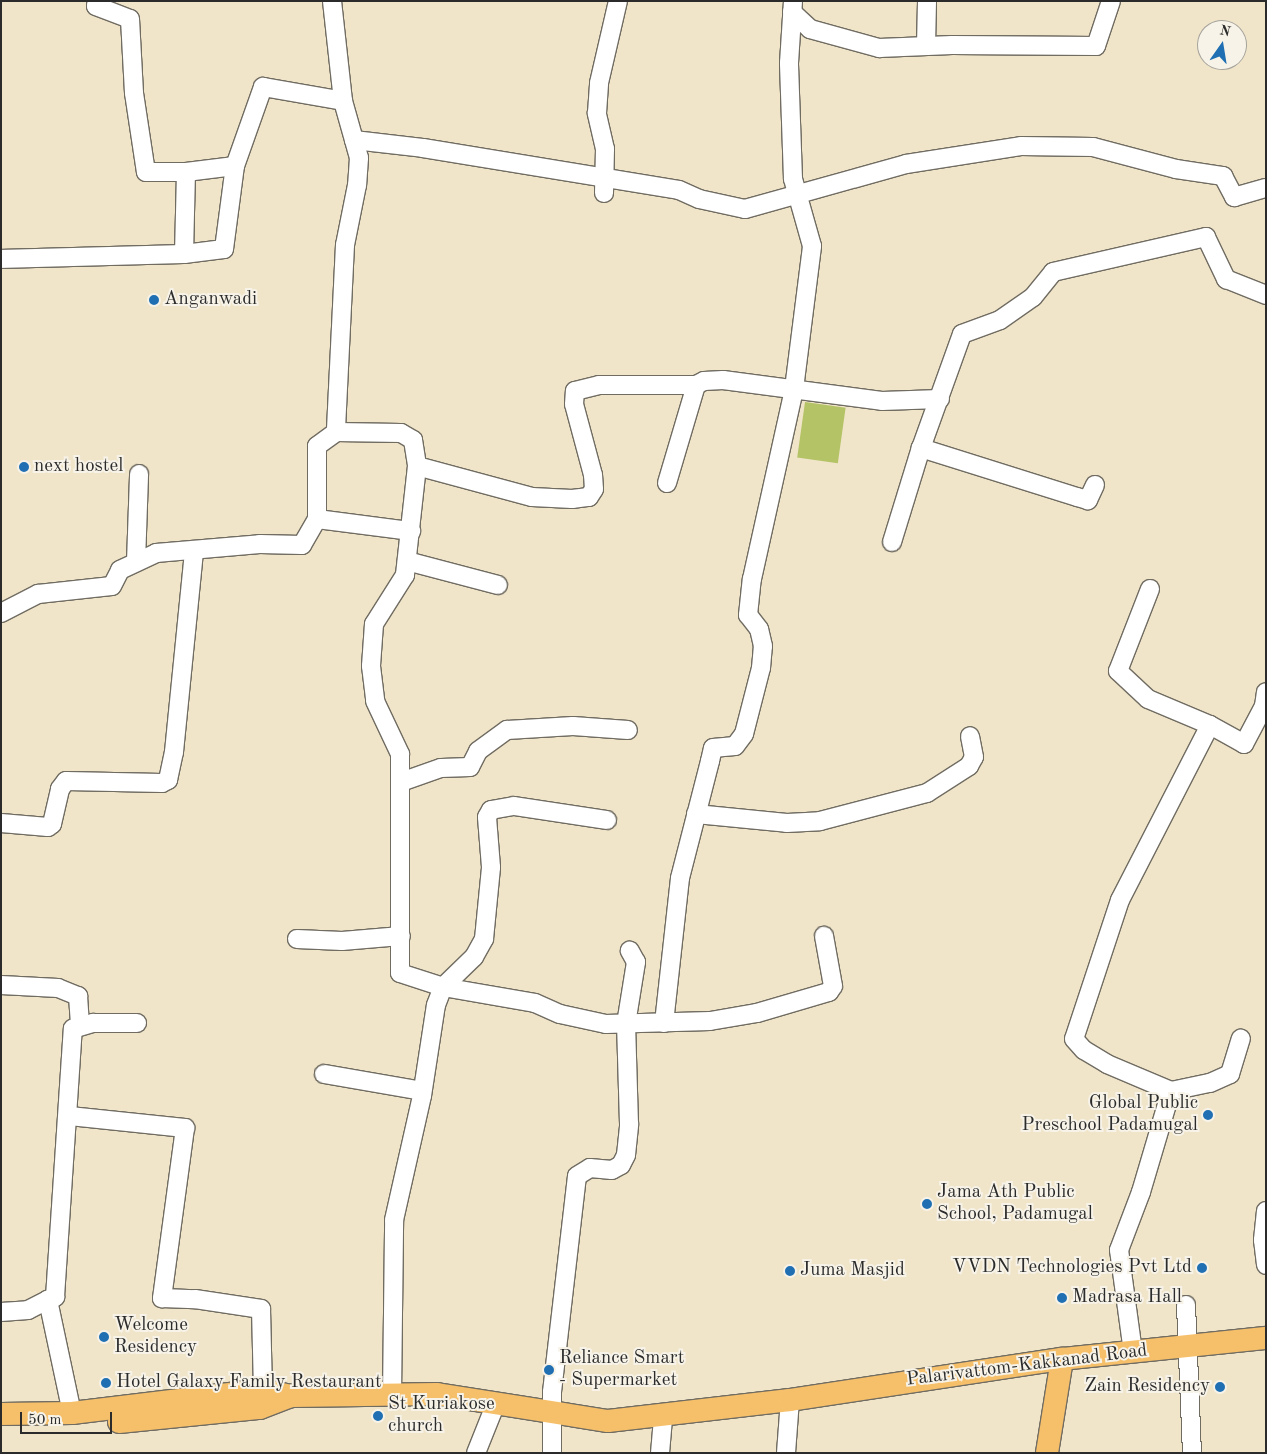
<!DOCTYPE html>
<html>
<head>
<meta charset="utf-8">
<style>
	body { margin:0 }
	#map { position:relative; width:1267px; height:1454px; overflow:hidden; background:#f0e4c9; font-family:"Old Standard TT",serif }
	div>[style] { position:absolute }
	.green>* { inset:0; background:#b3c365; transform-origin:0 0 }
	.roads { filter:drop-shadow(1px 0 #706c62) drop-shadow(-1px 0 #706c62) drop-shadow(0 1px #706c62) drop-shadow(0 -1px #706c62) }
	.minor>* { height:18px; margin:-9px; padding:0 9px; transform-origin:9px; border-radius:9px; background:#fff }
	.major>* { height:22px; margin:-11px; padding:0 11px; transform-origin:11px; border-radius:11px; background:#f6c06b }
	.dots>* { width:14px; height:14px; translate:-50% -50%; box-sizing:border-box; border:2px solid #f7f3e8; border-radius:50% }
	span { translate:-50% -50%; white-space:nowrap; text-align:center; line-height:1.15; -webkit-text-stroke:4px #f7f3e8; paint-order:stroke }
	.poi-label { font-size:19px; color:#2b2b2b }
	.left { translate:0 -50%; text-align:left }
	.right { translate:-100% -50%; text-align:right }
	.street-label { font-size:19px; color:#2b2b2b }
	.frame { position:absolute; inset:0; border:2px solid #2b2b2b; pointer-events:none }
	.north { position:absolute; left:1197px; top:20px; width:50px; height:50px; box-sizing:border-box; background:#f7f3e8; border:1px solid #a5a39c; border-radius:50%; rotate:13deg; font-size:14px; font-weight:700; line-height:20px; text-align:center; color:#2b2b2b }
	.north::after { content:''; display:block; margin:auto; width:18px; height:22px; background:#1f6fb2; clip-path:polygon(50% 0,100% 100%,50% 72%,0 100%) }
	.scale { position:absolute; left:20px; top:1412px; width:92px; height:22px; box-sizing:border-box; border:2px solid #2b2b2b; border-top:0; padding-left:6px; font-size:15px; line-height:18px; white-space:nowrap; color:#2b2b2b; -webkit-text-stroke:4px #f7f3e8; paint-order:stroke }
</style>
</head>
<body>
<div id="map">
	<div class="green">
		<i style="left:805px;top:402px;width:41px;height:56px;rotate:8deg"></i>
	</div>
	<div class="roads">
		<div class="minor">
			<i style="left:97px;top:1px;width:5px;rotate:101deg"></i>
			<i style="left:96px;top:6px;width:36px;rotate:21deg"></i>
			<i style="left:130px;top:19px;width:74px;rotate:86.9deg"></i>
			<i style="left:134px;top:93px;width:80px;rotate:81.4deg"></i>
			<i style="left:146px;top:172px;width:40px"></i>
			<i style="left:332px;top:1px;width:101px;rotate:83.7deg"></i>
			<i style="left:343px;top:101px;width:59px;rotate:74.3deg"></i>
			<i style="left:359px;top:158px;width:27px;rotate:94deg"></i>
			<i style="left:357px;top:185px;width:61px;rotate:101.3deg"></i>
			<i style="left:345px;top:245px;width:187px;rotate:92.8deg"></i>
			<i style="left:792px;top:12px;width:25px;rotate:43deg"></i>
			<i style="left:810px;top:29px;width:72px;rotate:15.4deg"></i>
			<i style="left:879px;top:48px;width:73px;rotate:-2.4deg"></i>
			<i style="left:952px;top:45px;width:144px;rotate:0.4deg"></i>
			<i style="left:1096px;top:46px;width:47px;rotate:-71.6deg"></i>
			<i style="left:926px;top:46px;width:45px;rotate:-88.7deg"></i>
			<i style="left:354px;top:140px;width:69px;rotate:6.6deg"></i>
			<i style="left:423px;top:148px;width:259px;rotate:9.3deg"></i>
			<i style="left:679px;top:190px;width:22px;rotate:24deg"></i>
			<i style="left:699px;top:199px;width:47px;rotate:12.3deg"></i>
			<i style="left:745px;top:209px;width:167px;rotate:-15.6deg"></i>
			<i style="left:906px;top:164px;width:116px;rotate:-8.9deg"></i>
			<i style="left:1021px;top:146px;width:72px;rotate:0.8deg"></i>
			<i style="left:1093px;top:147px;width:86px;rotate:14.8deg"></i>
			<i style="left:1176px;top:169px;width:48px;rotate:8.5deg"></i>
			<i style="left:1223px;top:176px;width:24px;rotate:62deg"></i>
			<i style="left:1234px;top:197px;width:33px;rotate:-16deg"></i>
			<i style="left:604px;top:193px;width:44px;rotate:-88.7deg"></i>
			<i style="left:605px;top:149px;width:37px;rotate:-103deg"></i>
			<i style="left:597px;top:113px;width:30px;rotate:-86deg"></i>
			<i style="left:599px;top:83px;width:84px;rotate:-77deg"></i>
			<i style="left:184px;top:254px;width:40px;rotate:-7.1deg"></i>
			<i style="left:224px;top:249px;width:84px;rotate:-82.5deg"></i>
			<i style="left:1px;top:259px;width:183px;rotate:-1.6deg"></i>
			<i style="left:184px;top:254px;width:82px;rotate:-88.6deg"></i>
			<i style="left:186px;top:172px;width:49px;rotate:-7deg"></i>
			<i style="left:235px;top:166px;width:84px;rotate:-70.5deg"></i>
			<i style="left:263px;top:87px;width:81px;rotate:9.9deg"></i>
			<i style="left:417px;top:466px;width:119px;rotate:15.1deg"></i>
			<i style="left:532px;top:497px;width:40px;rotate:2.9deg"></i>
			<i style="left:572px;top:499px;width:17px;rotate:-7deg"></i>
			<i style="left:589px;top:497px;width:9px;rotate:-58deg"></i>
			<i style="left:594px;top:489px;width:14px;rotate:-94deg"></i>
			<i style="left:593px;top:475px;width:73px;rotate:-105deg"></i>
			<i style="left:574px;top:404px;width:13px;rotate:-86deg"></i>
			<i style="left:575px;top:391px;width:25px;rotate:-14deg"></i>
			<i style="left:599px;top:385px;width:97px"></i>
			<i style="left:667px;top:483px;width:102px;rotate:-73.5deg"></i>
			<i style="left:696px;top:385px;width:9px;rotate:-27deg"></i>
			<i style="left:704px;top:381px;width:19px;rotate:-3deg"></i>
			<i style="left:723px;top:380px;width:160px;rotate:7.5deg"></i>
			<i style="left:882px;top:401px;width:58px;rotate:-2deg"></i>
			<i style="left:1095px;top:485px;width:17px;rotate:115deg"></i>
			<i style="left:1088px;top:500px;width:11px;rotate:-165deg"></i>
			<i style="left:1077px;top:497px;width:164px;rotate:-162.6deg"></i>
			<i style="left:921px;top:448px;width:121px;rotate:-70.2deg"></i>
			<i style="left:962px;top:334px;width:40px;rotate:-20.2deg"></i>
			<i style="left:1000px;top:320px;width:40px;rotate:-34.9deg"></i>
			<i style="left:1033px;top:297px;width:32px;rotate:-51deg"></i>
			<i style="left:1053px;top:272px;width:157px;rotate:-12.9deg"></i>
			<i style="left:1206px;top:237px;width:47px;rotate:64.5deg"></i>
			<i style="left:1226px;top:279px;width:43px;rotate:21.8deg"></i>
			<i style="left:317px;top:519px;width:73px;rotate:-90deg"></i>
			<i style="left:317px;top:446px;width:24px;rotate:-36deg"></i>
			<i style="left:336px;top:432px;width:65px;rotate:0.9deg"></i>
			<i style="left:401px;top:433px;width:14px;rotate:30deg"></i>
			<i style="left:413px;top:440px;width:26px;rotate:81deg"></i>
			<i style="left:417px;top:466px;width:110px;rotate:96.3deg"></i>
			<i style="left:405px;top:575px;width:58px;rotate:122.3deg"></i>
			<i style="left:374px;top:624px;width:42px;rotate:94.1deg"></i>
			<i style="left:371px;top:666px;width:35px;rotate:83deg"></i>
			<i style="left:375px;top:701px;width:59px;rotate:64.7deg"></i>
			<i style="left:400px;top:754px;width:219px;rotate:90deg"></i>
			<i style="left:400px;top:973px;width:45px;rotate:18deg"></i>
			<i style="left:443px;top:987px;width:93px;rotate:9.9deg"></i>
			<i style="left:535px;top:1003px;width:27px;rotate:24deg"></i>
			<i style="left:560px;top:1014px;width:47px;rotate:12.3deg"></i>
			<i style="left:606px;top:1024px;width:104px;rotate:-1.7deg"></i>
			<i style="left:710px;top:1021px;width:48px;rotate:-9.7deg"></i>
			<i style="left:757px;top:1013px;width:75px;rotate:-16.3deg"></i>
			<i style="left:829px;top:992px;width:7px;rotate:-56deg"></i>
			<i style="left:833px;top:986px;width:51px;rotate:-100.2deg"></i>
			<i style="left:892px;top:542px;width:98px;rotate:-72.9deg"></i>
			<i style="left:407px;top:561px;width:94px;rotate:14.8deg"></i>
			<i style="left:136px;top:562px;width:88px;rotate:-88deg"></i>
			<i style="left:1150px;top:589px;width:88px;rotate:111.3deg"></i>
			<i style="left:1118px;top:671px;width:41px;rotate:43deg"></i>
			<i style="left:1148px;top:699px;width:67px;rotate:22.8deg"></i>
			<i style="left:1210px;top:725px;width:197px;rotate:117.2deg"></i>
			<i style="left:1120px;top:900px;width:146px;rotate:108.3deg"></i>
			<i style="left:1074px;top:1039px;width:15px;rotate:48deg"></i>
			<i style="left:1084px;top:1050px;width:27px;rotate:31deg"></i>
			<i style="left:1107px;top:1064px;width:69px;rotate:22.9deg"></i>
			<i style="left:1px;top:613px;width:42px;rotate:-27.2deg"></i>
			<i style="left:38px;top:594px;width:74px;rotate:-6.2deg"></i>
			<i style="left:112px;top:586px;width:18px;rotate:-63deg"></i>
			<i style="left:120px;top:570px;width:40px;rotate:-25deg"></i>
			<i style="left:156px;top:553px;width:104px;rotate:-4.9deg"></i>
			<i style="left:260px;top:544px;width:42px;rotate:1.4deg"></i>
			<i style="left:302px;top:545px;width:30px;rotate:-60deg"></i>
			<i style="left:317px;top:519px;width:95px;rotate:7.3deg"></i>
			<i style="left:1210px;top:725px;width:39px;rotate:29deg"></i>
			<i style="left:1244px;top:744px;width:43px;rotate:-62.2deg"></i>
			<i style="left:1264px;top:706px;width:14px;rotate:-82deg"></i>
			<i style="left:401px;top:782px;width:42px;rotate:-19.3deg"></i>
			<i style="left:441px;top:768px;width:29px;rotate:-2deg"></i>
			<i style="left:470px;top:767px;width:18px;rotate:-63deg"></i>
			<i style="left:478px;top:751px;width:36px;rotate:-36deg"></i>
			<i style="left:507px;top:730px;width:66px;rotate:-3.5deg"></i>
			<i style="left:573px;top:726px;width:55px;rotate:4.2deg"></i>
			<i style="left:696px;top:814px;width:91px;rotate:5.6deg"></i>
			<i style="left:787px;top:823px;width:33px;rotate:-3deg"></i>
			<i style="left:820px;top:821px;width:111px;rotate:-14.7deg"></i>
			<i style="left:927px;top:793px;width:50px;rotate:-32.7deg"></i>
			<i style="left:969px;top:766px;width:10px;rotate:-61deg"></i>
			<i style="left:974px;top:757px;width:21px;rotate:-101deg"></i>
			<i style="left:1px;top:823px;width:47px;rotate:4.9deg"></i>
			<i style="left:48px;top:827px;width:5px;rotate:-37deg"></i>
			<i style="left:52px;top:824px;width:36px;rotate:-77deg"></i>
			<i style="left:60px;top:789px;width:10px;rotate:-53deg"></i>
			<i style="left:66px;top:781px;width:96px;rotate:1.2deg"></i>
			<i style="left:162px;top:783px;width:7px;rotate:-27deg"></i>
			<i style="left:168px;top:780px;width:29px;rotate:-78deg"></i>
			<i style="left:174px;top:752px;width:203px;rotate:-84.3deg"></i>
			<i style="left:297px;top:939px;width:45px;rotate:2.5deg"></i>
			<i style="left:342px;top:941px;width:59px;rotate:-4.8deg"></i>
			<i style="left:1px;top:985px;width:57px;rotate:3deg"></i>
			<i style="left:58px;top:988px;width:22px;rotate:22deg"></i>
			<i style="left:78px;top:996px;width:28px;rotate:86deg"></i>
			<i style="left:664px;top:1023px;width:146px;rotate:-83.7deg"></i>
			<i style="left:680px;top:878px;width:121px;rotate:-75.6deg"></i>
			<i style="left:710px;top:761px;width:13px;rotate:-77deg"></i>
			<i style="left:713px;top:748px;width:22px;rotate:-5deg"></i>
			<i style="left:735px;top:746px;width:15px;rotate:-53deg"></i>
			<i style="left:744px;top:734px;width:68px;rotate:-75.6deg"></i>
			<i style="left:761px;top:668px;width:22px;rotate:-85deg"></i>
			<i style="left:763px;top:646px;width:17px;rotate:-103deg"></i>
			<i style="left:759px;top:629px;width:18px;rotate:-128deg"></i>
			<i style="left:748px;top:615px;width:36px;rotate:-84deg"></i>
			<i style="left:752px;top:579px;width:195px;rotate:-77.5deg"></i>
			<i style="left:794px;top:389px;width:144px;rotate:-82.8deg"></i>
			<i style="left:812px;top:246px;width:70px;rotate:-105.8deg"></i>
			<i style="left:793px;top:179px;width:116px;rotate:-92deg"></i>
			<i style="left:789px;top:63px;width:62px;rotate:-86.3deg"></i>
			<i style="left:324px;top:1074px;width:99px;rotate:9.8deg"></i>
			<i style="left:69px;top:1116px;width:117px;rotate:5.9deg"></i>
			<i style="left:185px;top:1128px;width:172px;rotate:97.7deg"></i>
			<i style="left:162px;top:1298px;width:33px;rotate:2deg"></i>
			<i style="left:195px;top:1299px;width:67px;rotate:8.6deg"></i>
			<i style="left:261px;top:1309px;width:81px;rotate:88.6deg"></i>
			<i style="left:1266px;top:1211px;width:29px;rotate:96deg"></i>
			<i style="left:1263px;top:1240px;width:25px;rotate:83deg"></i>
			<i style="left:1186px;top:1305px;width:148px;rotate:87.7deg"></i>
			<i style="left:1px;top:1312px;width:27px;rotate:-4deg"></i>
			<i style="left:28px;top:1310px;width:22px;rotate:-27deg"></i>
			<i style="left:1133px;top:1352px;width:103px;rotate:-97.8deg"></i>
			<i style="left:1119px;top:1250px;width:62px;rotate:-69.2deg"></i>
			<i style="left:1141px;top:1192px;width:105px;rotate:-73.5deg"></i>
			<i style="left:1171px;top:1091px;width:40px;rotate:-12deg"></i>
			<i style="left:1210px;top:1083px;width:22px;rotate:-24deg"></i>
			<i style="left:1230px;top:1074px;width:37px;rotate:-73deg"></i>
			<i style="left:392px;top:1395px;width:175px;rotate:-89.3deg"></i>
			<i style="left:394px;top:1220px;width:127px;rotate:-77.3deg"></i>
			<i style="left:422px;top:1096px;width:92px;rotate:-81.3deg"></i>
			<i style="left:436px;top:1005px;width:19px;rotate:-69deg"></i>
			<i style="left:443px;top:987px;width:43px;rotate:-44.1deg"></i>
			<i style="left:474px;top:957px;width:21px;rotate:-61deg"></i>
			<i style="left:484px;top:939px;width:72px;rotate:-84.4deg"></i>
			<i style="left:491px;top:867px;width:50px;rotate:-94.6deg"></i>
			<i style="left:487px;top:817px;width:8px;rotate:-60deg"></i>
			<i style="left:491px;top:810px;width:23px;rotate:-10deg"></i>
			<i style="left:514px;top:806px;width:94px;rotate:8.6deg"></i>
			<i style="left:72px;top:1413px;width:116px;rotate:-102deg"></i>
			<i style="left:48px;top:1300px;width:8px;rotate:-23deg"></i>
			<i style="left:55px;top:1297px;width:269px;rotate:-86.2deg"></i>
			<i style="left:73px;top:1029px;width:21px;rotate:-17deg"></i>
			<i style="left:93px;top:1023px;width:44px"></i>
			<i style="left:476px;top:1453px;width:54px;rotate:-68.2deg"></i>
			<i style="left:552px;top:1453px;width:61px;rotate:-90deg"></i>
			<i style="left:552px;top:1392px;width:217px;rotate:-83.4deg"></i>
			<i style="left:577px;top:1176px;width:15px;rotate:-32deg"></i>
			<i style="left:590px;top:1168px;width:22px;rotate:5deg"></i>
			<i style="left:612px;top:1170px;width:10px;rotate:-29deg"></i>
			<i style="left:621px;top:1165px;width:11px;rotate:-63deg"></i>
			<i style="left:626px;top:1155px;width:31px;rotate:-84deg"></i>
			<i style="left:629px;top:1124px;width:100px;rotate:-91.7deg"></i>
			<i style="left:626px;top:1024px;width:63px;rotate:-80.8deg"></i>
			<i style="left:636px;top:962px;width:13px;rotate:-119deg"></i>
			<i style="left:660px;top:1453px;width:38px;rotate:-85deg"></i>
			<i style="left:786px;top:1453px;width:53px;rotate:-85.7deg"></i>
		</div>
		<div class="major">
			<i style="left:1px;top:1414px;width:71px;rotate:-0.8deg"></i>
			<i style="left:72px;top:1413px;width:192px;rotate:-6.9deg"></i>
			<i style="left:263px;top:1390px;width:30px;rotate:12deg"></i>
			<i style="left:292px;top:1396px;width:145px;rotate:-0.8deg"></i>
			<i style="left:437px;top:1394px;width:173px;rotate:9deg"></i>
			<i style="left:608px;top:1421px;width:183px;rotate:-6.6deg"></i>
			<i style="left:790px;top:1400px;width:275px;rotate:-8.6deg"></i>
			<i style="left:1062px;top:1359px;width:205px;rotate:-5.9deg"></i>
			<i style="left:119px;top:1422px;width:142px;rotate:-5.7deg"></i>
			<i style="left:260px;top:1408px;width:34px;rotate:-21deg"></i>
			<i style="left:1047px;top:1453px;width:95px;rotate:-80.9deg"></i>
		</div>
	</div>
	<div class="dots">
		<i style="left:154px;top:300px;background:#1f6fb2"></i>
		<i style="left:24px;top:467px;background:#1f6fb2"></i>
		<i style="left:1208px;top:1115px;background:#1f6fb2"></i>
		<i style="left:927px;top:1204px;background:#1f6fb2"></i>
		<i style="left:1202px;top:1268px;background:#1f6fb2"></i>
		<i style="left:790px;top:1271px;background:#1f6fb2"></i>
		<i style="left:1062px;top:1298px;background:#1f6fb2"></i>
		<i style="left:104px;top:1337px;background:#1f6fb2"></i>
		<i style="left:549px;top:1370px;background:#1f6fb2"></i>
		<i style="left:106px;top:1383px;background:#1f6fb2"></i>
		<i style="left:1220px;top:1387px;background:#1f6fb2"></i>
		<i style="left:378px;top:1416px;background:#1f6fb2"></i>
	</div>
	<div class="poi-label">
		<span class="left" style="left:164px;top:300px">Anganwadi</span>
		<span class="left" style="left:34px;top:467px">next hostel</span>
		<span class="right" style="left:1198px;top:1115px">Global Public<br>Preschool Padamugal</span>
		<span class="left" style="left:937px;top:1204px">Jama Ath Public<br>School, Padamugal</span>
		<span class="right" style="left:1192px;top:1268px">VVDN Technologies Pvt Ltd</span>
		<span class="left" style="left:800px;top:1271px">Juma Masjid</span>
		<span class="left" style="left:1072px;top:1298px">Madrasa Hall</span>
		<span class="left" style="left:114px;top:1337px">Welcome<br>Residency</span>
		<span class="left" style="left:559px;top:1370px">Reliance Smart<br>- Supermarket</span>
		<span class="left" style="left:116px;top:1383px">Hotel Galaxy Family Restaurant</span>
		<span class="right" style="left:1210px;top:1387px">Zain Residency</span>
		<span class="left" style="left:388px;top:1416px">St Kuriakose<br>church</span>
	</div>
	<div class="street-label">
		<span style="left:1027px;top:1366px;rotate:-7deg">Palarivattom-Kakkanad Road</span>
	</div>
	<div class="frame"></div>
	<div class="north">N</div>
	<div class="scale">50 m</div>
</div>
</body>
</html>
